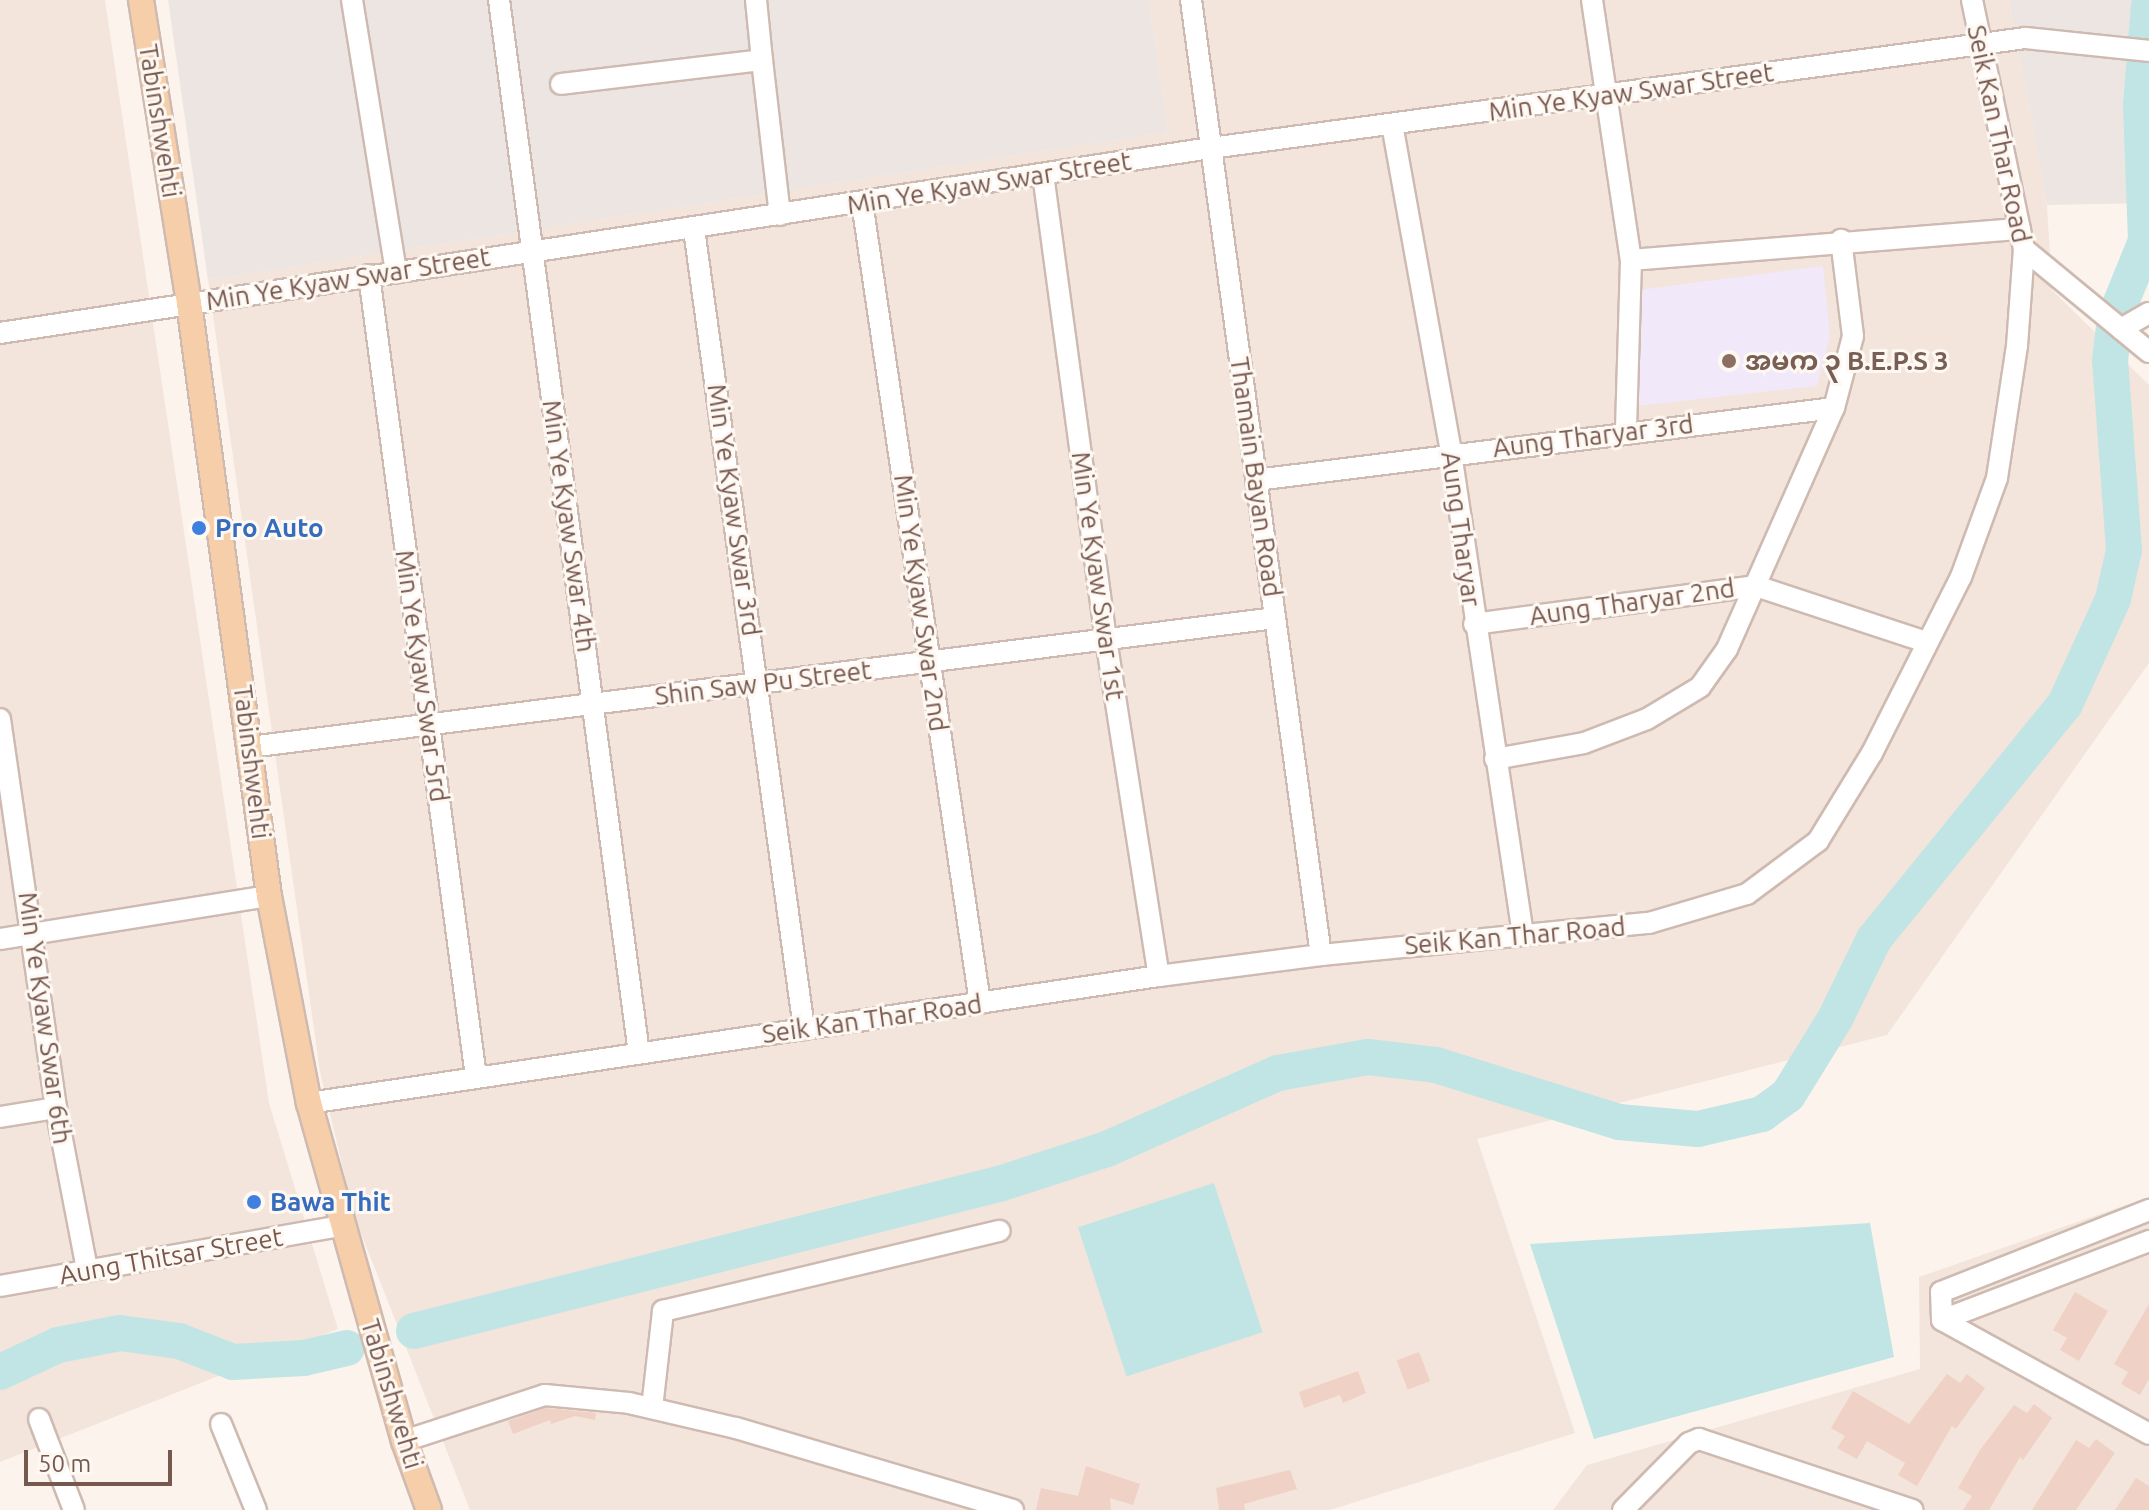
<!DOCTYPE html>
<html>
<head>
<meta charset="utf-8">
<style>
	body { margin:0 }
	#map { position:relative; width:2149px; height:1510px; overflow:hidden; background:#fcf4ec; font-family:Ubuntu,"Noto Sans Myanmar",sans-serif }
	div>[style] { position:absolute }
	.residential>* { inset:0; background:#f3e5db }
	.industrial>* { inset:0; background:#ece5e1 }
	.education>* { inset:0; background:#f1e8f9 }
	.water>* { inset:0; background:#c1e5e5; transform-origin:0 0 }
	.river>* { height:36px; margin:-18px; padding:0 18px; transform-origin:18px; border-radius:18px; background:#c1e5e5 }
	.building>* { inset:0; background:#f0d1c5; transform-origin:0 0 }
	.roads { filter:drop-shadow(2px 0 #cebab1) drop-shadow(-2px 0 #cebab1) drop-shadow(0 2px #cebab1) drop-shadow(0 -2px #cebab1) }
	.minor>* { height:20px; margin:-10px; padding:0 10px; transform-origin:10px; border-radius:10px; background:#fff }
	.major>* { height:24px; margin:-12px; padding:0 12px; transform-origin:12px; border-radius:12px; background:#f6cfaa }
	.dots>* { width:22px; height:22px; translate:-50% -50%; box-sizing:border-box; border:4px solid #fef8f3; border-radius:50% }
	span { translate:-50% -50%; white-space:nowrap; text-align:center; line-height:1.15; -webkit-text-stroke:6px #fef8f3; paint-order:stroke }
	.street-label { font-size:26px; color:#77584f }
	.education-label { font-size:26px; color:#785e54; font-weight:700 }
	.left { translate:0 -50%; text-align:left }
	.shop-label { font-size:26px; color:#366cbe; font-weight:700 }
	.scale { position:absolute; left:24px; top:1450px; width:148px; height:36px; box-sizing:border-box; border:4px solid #77584f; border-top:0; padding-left:10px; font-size:24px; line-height:28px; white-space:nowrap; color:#77584f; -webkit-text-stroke:6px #fef8f3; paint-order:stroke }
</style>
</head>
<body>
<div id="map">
	<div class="residential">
		<i style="clip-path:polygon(0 0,105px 0,269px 1103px,338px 1329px,0 1462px)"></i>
		<i style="clip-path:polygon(1149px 0,2009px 0,2047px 205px,2052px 290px,2149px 385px,2149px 663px,1887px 1035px,1477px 1139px,1575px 1433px,1330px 1510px,470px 1510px,355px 1218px,320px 1072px,208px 280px,1168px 132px)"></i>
		<i style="clip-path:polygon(2149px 1197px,2149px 1510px,1553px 1510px,1587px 1465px,1920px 1369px,1919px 1277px)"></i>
	</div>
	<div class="industrial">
		<i style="clip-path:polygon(168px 0,1149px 0,1168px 132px,208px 280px)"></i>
		<i style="clip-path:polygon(2009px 0,2149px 0,2149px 203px,2047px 205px)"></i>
	</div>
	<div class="education">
		<i style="clip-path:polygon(1823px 266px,1830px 336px,1817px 386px,1636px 406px,1631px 291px)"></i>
	</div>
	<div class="water">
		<i style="left:1214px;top:1183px;width:157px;height:143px;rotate:72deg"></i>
		<i style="clip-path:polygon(1870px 1223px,1894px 1357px,1594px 1439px,1530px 1244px)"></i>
	</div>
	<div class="river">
		<i style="left:414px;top:1331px;width:603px;rotate:-14.11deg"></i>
		<i style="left:999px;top:1184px;width:114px;rotate:-18deg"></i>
		<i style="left:1107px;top:1149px;width:187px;rotate:-24deg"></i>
		<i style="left:1278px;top:1073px;width:91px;rotate:-10.1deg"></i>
		<i style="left:1368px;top:1057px;width:68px;rotate:6.7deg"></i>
		<i style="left:1436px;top:1065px;width:192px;rotate:17.3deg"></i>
		<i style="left:1619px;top:1122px;width:79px;rotate:5.1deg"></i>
		<i style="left:1698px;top:1129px;width:66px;rotate:-13.2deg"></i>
		<i style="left:1762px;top:1114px;width:32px;rotate:-36deg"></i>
		<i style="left:1788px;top:1095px;width:89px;rotate:-58.3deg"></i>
		<i style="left:1835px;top:1019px;width:89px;rotate:-64deg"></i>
		<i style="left:1874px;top:939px;width:303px;rotate:-50.9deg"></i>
		<i style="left:2065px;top:704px;width:115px;rotate:-65.4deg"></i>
		<i style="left:2113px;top:599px;width:50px;rotate:-77.3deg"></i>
		<i style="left:2124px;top:550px;width:190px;rotate:-94.2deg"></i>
		<i style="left:2110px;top:361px;width:44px;rotate:-83.5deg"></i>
		<i style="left:2115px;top:317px;width:82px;rotate:-67.8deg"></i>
		<i style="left:2146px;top:241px;width:136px;rotate:-92.1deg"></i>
		<i style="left:2141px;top:105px;width:99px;rotate:-85.4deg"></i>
		<i style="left:0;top:1372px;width:64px;rotate:-25deg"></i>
		<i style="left:58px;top:1345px;width:63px;rotate:-11deg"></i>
		<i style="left:120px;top:1333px;width:60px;rotate:7.7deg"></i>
		<i style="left:179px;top:1341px;width:58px;rotate:21.3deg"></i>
		<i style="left:233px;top:1362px;width:71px;rotate:-3.2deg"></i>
		<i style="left:304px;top:1358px;width:44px;rotate:-13.1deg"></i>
	</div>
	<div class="building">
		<i style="clip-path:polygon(2075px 1292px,2108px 1311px,2079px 1361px,2060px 1350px,2067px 1338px,2053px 1330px)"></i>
		<i style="clip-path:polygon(2149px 1304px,2149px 1379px,2140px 1395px,2121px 1384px,2128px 1372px,2114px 1364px)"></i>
		<i style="left:1419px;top:1352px;width:31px;height:24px;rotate:69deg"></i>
		<i style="clip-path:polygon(1358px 1371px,1366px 1393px,1343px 1403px,1340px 1395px,1304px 1408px,1299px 1392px)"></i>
		<i style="clip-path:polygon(1947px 1374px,1960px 1383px,1967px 1374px,1985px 1388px,1956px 1429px,1952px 1426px,1917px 1486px,1898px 1475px,1905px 1463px,1867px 1441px,1857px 1459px,1837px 1448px,1845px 1436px,1831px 1428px,1853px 1391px,1909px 1424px)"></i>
		<i style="clip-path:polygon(2034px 1404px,2052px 1418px,2023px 1460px,2020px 1457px,1989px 1510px,1963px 1510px,1972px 1496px,1958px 1488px,1980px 1450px,2014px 1405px,2027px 1413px)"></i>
		<i style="clip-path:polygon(546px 1408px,596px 1413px,595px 1420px,575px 1416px,551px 1424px,550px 1420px,513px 1434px,508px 1421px)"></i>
		<i style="clip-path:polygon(2096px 1439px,2115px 1453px,2076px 1510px,2032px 1510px,2076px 1440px,2089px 1448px)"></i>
		<i style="clip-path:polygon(1086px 1466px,1140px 1484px,1133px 1505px,1110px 1498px,1111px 1510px,1036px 1510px,1041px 1488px,1078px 1496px)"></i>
		<i style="clip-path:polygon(1290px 1470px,1297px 1489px,1244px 1504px,1245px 1510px,1219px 1510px,1216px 1488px)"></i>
		<i style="clip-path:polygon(2136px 1478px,2149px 1486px,2149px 1510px,2115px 1510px)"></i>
	</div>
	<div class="roads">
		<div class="minor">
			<i style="left:352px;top:0;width:276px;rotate:80.8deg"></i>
			<i style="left:499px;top:0;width:1062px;rotate:82.43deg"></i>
			<i style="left:756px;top:0;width:60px;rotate:84.3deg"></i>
			<i style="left:1191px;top:0;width:964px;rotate:82.25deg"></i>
			<i style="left:1592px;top:0;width:263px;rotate:81.5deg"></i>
			<i style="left:1631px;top:260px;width:172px;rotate:91.7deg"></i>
			<i style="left:561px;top:84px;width:202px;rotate:-6.8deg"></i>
			<i style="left:762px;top:60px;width:156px;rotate:83.4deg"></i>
			<i style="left:1392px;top:124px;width:334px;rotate:79.8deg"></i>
			<i style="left:1451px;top:453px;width:487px;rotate:81.5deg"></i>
			<i style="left:1043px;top:174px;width:469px;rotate:82.3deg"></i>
			<i style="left:1106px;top:639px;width:341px;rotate:81.1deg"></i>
			<i style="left:862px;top:202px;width:810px;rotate:81.62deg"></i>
			<i style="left:694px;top:229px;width:808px;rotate:82.17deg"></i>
			<i style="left:2024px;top:249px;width:162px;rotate:39.5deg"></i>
			<i style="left:1631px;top:260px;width:390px;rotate:-4.6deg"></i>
			<i style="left:369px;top:275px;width:809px;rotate:82.4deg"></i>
			<i style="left:2121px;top:329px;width:32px;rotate:-30deg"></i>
			<i style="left:0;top:333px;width:1225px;rotate:-8.69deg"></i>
			<i style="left:1211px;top:148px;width:822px;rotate:-7.69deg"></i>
			<i style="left:2026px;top:38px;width:124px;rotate:6deg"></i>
			<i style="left:1256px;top:480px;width:582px;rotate:-7.1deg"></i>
			<i style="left:1474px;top:624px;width:285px;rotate:-7.7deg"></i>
			<i style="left:1756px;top:586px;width:179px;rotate:18.2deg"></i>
			<i style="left:0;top:719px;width:393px;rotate:81.8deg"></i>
			<i style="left:56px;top:1108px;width:164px;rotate:79.1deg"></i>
			<i style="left:250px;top:747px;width:1033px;rotate:-7.17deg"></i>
			<i style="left:1495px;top:759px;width:90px;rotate:-10.2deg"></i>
			<i style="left:1584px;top:743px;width:67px;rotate:-20.9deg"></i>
			<i style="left:1647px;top:719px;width:62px;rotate:-31.1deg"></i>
			<i style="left:1700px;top:687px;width:47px;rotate:-54.6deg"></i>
			<i style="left:1727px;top:649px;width:264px;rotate:-66.1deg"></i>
			<i style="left:1834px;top:408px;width:74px;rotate:-75.2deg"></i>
			<i style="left:1853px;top:336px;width:97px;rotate:-97.1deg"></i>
			<i style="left:0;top:939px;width:272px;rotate:-9.1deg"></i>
			<i style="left:309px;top:1103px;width:859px;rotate:-8.5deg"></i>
			<i style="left:1159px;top:976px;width:163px;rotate:-7.4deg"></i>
			<i style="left:1321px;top:955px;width:330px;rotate:-5.6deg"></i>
			<i style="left:1649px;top:923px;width:102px;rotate:-16.5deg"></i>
			<i style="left:1747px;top:894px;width:89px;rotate:-36.7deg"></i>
			<i style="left:1818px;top:841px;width:103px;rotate:-58.5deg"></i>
			<i style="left:1872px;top:753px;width:197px;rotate:-63.2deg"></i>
			<i style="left:1961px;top:577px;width:105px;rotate:-70deg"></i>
			<i style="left:1997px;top:478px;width:134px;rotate:-81.4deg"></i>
			<i style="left:2017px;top:346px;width:97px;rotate:-85.9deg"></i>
			<i style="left:2024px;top:249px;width:254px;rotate:-101.8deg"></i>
			<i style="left:0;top:1117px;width:57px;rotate:-9.1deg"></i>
			<i style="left:0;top:1286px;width:347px;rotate:-10deg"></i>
			<i style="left:1942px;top:1320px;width:28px;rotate:-92deg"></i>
			<i style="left:1941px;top:1292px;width:224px;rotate:-21.5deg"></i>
			<i style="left:1942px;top:1320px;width:236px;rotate:28.8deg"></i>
			<i style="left:1942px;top:1320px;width:222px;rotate:-20.9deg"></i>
			<i style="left:652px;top:1408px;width:98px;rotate:-83.5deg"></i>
			<i style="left:663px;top:1311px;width:346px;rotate:-13.4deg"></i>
			<i style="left:39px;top:1419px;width:97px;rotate:69deg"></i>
			<i style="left:221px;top:1424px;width:93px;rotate:67.9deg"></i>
			<i style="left:404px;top:1441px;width:148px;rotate:-18.1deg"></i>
			<i style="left:545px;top:1395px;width:84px;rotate:5.4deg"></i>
			<i style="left:629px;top:1403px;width:110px;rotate:13.2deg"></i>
			<i style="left:736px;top:1428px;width:289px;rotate:16.5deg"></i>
			<i style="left:1623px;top:1510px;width:94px;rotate:-45.4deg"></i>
			<i style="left:1689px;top:1443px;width:11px;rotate:-22deg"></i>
			<i style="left:1699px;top:1439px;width:225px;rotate:18.4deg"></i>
		</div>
		<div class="major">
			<i style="left:141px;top:0;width:307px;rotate:81deg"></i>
			<i style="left:189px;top:303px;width:598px;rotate:82.32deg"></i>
			<i style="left:269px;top:896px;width:211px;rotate:79.1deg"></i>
			<i style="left:309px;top:1103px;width:351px;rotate:74.3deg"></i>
			<i style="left:404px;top:1441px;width:73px;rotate:70.1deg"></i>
		</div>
	</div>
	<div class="dots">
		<i style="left:1729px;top:361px;background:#8d6e63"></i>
		<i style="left:199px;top:528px;background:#3f7fe0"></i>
		<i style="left:254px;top:1202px;background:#3f7fe0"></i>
	</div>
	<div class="street-label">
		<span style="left:1631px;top:92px;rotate:-8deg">Min Ye Kyaw Swar Street</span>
		<span style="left:160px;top:121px;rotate:81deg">Tabinshwehti</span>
		<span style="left:1999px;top:134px;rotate:78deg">Seik Kan Thar Road</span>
		<span style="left:989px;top:183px;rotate:-9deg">Min Ye Kyaw Swar Street</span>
		<span style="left:348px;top:279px;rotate:-9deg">Min Ye Kyaw Swar Street</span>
		<span style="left:1593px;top:436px;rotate:-7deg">Aung Tharyar 3rd</span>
		<span style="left:1256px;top:477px;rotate:82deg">Thamain Bayan Road</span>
		<span style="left:734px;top:510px;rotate:82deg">Min Ye Kyaw Swar 3rd</span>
		<span style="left:569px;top:526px;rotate:82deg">Min Ye Kyaw Swar 4th</span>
		<span style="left:1461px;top:529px;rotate:82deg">Aung Tharyar</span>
		<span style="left:1098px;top:576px;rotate:82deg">Min Ye Kyaw Swar 1st</span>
		<span style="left:1632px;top:602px;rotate:-8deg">Aung Tharyar 2nd</span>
		<span style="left:921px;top:603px;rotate:82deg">Min Ye Kyaw Swar 2nd</span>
		<span style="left:422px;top:676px;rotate:82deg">Min Ye Kyaw Swar 5rd</span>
		<span style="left:763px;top:683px;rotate:-7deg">Shin Saw Pu Street</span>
		<span style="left:252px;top:762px;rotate:83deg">Tabinshwehti</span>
		<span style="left:1515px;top:936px;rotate:-5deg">Seik Kan Thar Road</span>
		<span style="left:45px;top:1018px;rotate:82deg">Min Ye Kyaw Swar 6th</span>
		<span style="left:872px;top:1019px;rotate:-8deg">Seik Kan Thar Road</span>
		<span style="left:171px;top:1256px;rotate:-10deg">Aung Thitsar Street</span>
		<span style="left:392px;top:1394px;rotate:73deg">Tabinshwehti</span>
	</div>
	<div class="education-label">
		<span class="left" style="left:1745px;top:361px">အမက ၃ B.E.P.S 3</span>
	</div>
	<div class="shop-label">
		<span class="left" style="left:215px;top:528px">Pro Auto</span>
		<span class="left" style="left:270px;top:1202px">Bawa Thit</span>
	</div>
	<div class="scale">50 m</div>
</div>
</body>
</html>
